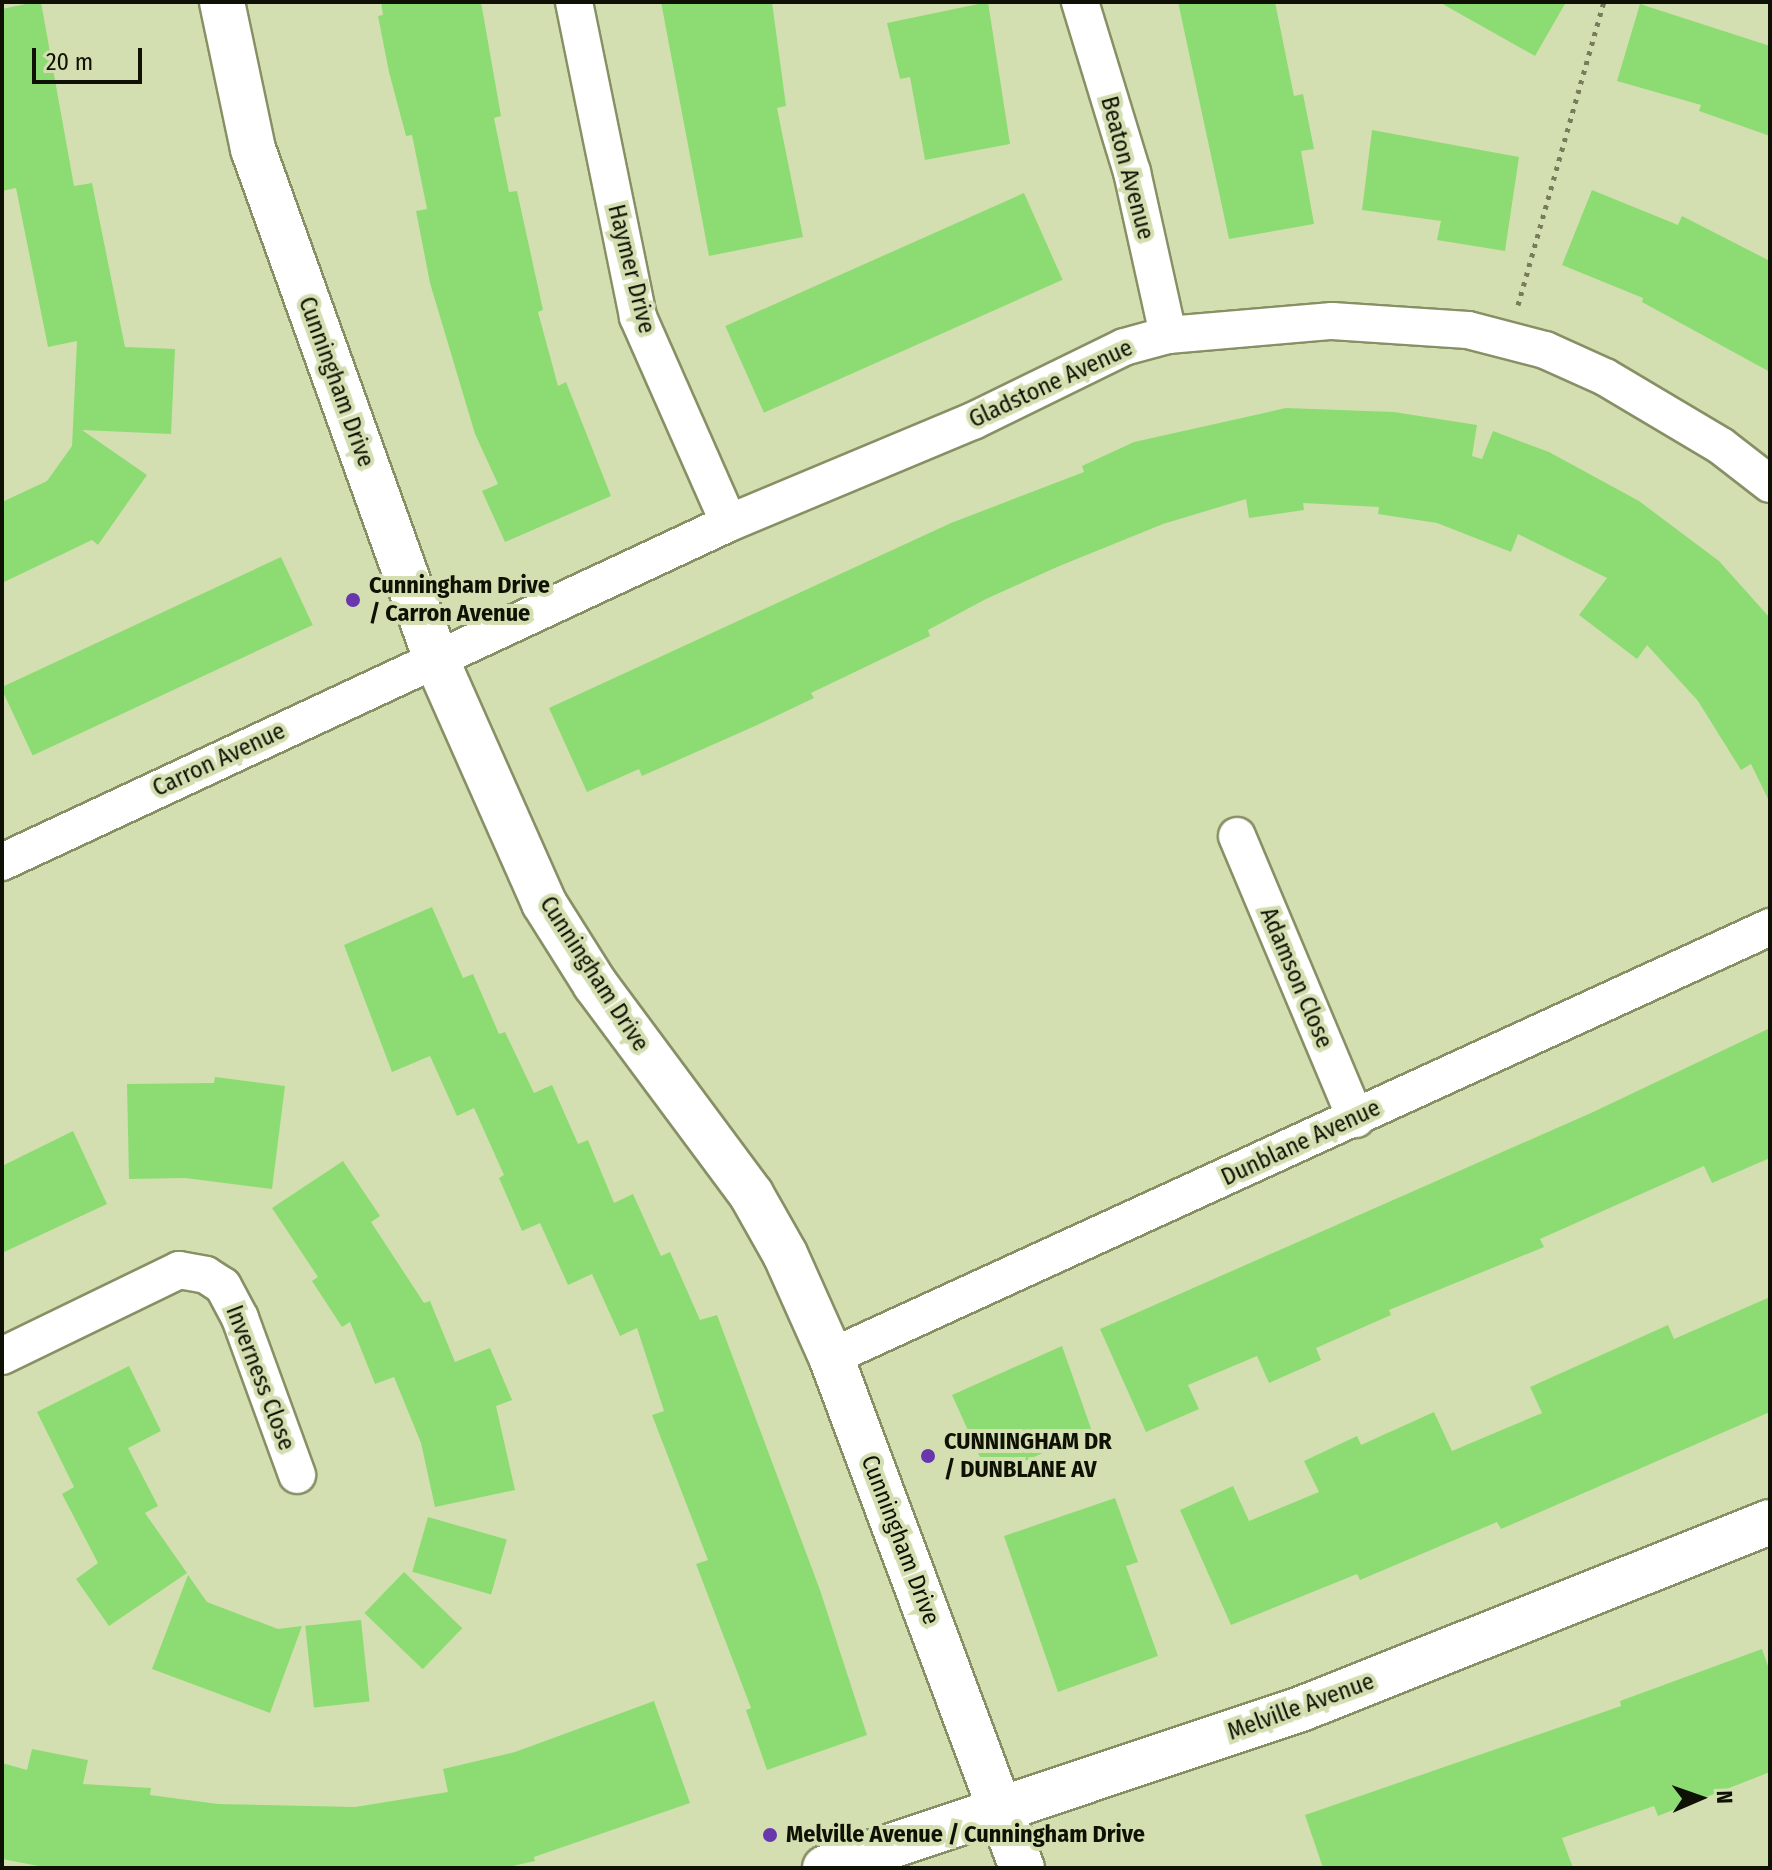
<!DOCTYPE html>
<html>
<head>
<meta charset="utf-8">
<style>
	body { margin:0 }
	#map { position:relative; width:1772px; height:1870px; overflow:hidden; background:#d4dfb1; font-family:"Fira Sans Condensed",sans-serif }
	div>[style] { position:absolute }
	.building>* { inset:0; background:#8ddc73; transform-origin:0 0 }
	.path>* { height:5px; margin-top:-2.5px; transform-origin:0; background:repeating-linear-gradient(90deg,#767d5e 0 4px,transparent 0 10px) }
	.roads { filter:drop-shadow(2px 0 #879065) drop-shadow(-2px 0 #879065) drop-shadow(0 2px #879065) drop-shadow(0 -2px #879065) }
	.minor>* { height:36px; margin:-18px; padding:0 18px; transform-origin:18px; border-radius:18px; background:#fff }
	.tertiary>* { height:44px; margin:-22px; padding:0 22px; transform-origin:22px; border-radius:22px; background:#fff }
	.dots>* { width:22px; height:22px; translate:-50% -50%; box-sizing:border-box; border:4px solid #d4dfb1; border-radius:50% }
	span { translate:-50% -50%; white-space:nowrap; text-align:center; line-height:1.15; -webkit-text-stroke:8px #d4dfb1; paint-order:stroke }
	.street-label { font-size:24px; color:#0e1103 }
	.poi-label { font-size:24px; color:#0e1103; font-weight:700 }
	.left { translate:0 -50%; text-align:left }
	.frame { position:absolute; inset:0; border:4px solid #0e1103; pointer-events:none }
	.north { position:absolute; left:1660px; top:1758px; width:80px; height:80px; -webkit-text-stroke:6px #d4dfb1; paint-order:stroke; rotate:88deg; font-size:22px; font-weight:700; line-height:32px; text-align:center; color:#0e1103 }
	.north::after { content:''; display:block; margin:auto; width:28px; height:36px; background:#0e1103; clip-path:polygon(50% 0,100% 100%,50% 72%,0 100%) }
	.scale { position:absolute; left:32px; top:48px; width:110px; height:36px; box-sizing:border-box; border:4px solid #0e1103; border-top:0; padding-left:10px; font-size:24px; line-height:28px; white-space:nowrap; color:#0e1103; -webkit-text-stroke:6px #d4dfb1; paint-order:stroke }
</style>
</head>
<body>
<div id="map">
	<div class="building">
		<i style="clip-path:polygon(35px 2px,41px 2px,74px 186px,92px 183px,125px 347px,175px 349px,171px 434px,82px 430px,147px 475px,98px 545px,92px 540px,2px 583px,2px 502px,47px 481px,72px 446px,77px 341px,48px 347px,16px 188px,2px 191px,2px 9px)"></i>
		<i style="clip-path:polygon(381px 2px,481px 2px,501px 116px,494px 118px,509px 192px,517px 191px,543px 310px,538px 312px,558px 386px,566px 382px,611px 496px,505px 542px,482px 491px,498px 484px,475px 434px,430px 283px,416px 211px,427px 209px,412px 135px,406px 136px,389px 72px,378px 16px,383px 15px)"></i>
		<i style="clip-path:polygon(661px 2px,772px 2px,786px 106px,777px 108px,803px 237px,709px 256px)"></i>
		<i style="clip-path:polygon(988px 2px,1010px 144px,925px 160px,910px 77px,900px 79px,887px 23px)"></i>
		<i style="clip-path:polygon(1178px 2px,1275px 2px,1294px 96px,1303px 94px,1314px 149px,1301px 151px,1314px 224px,1229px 239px)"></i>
		<i style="clip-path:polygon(1439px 2px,1566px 2px,1535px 56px)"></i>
		<i style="clip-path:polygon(1640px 4px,1770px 46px,1770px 136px,1699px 111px,1701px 105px,1617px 81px)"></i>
		<i style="clip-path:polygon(1372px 130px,1519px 157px,1505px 251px,1437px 240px,1441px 221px,1362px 210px)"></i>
		<i style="clip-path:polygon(1592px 190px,1678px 225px,1682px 216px,1770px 261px,1770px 372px,1642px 302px,1643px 298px,1562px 265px)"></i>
		<i style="left:1024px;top:193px;width:95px;height:327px;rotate:66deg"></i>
		<i style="clip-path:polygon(1286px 408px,1394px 412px,1477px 425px,1472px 456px,1482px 459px,1493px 431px,1549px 452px,1639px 501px,1719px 561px,1770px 618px,1770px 803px,1751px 764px,1741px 770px,1698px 701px,1647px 645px,1637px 659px,1579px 615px,1607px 578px,1518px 534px,1511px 552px,1437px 523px,1378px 514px,1379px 507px,1303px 503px,1304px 510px,1249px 518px,1246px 499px,1163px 524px,1057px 567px,986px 599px,928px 630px,930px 636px,811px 693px,814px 698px,755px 726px,642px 776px,639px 769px,587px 792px,549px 708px,951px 523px,1084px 472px,1082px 466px,1134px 442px)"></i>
		<i style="left:281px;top:557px;width:75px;height:309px;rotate:65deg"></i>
		<i style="clip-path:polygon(432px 907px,463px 978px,473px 974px,499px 1034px,505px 1032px,534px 1093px,552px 1085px,578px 1144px,588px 1140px,614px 1203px,633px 1194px,661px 1256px,670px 1252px,700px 1320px,717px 1315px,820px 1590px,867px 1735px,767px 1770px,746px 1710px,751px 1708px,696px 1564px,708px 1560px,652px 1415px,664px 1411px,637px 1328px,620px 1336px,592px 1274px,568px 1285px,540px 1223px,522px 1231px,499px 1178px,504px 1175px,474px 1108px,457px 1116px,430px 1056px,392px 1072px,344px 945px)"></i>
		<i style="clip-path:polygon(1770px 1028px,1770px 1158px,1712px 1183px,1704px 1166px,1540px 1239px,1544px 1247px,1389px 1310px,1391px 1315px,1316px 1348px,1321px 1360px,1269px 1383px,1257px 1356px,1188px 1385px,1199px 1409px,1146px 1432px,1100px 1329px,1591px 1113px)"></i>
		<i style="clip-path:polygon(215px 1077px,285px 1086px,272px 1189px,185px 1178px,129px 1179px,127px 1084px,214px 1083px)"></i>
		<i style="clip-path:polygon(73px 1131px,107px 1204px,2px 1253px,2px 1166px)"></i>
		<i style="clip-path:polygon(343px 1161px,380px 1216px,371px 1222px,424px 1303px,430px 1301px,455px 1362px,490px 1348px,512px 1400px,496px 1406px,515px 1490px,435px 1507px,421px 1443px,394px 1377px,375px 1384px,350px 1322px,342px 1327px,312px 1281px,318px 1277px,272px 1208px)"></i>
		<i style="clip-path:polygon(1770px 1297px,1770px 1412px,1501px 1529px,1497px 1522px,1360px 1580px,1357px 1574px,1231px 1625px,1180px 1510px,1233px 1486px,1249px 1521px,1319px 1492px,1304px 1461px,1357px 1436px,1361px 1445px,1434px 1412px,1452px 1451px,1542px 1413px,1530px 1387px,1668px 1325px,1674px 1339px)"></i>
		<i style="clip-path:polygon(1062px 1346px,1094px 1437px,1066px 1449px,1063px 1444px,989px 1477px,952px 1395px)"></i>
		<i style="clip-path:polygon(129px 1366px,161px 1431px,128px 1448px,158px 1506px,145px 1513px,187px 1573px,109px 1626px,76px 1579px,98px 1563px,62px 1494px,74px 1487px,37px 1412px)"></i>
		<i style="clip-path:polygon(1115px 1498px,1138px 1562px,1126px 1566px,1158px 1656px,1058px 1692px,1004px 1536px)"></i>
		<i style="left:428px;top:1517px;width:82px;height:57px;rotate:16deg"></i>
		<i style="left:404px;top:1572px;width:81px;height:57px;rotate:44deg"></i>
		<i style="clip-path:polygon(188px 1575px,207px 1602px,278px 1629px,302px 1626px,270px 1713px,152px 1669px)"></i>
		<i style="left:361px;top:1620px;width:82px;height:56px;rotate:84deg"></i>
		<i style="clip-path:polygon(1762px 1649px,1770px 1672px,1770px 1772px,1658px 1816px,1654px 1806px,1562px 1838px,1573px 1868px,1323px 1868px,1305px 1815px,1621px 1706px,1620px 1701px)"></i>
		<i style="clip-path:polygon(654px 1701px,690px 1803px,534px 1857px,535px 1861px,504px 1868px,49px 1868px,2px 1859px,2px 1763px,27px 1770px,32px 1749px,88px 1760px,83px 1784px,151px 1788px,150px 1795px,218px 1804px,355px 1807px,448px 1792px,443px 1769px,515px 1752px)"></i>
	</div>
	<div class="path">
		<i style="left:1518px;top:305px;width:315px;rotate:-74.2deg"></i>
	</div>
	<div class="roads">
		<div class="minor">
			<i style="left:574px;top:2px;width:321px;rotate:78.5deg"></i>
			<i style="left:638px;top:317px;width:225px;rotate:66.2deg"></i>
			<i style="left:1080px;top:2px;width:178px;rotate:73deg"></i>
			<i style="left:1132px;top:172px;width:167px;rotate:77.5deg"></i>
			<i style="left:1237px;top:836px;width:307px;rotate:67.2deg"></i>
			<i style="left:2px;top:862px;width:802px;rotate:-25deg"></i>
			<i style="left:729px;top:523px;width:264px;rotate:-22.7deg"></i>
			<i style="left:973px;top:421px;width:168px;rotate:-26.1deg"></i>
			<i style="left:1124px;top:347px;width:46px;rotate:-15.3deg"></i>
			<i style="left:1168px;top:335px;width:165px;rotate:-4.9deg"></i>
			<i style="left:1332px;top:321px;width:136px;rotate:3.8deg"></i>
			<i style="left:1468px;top:330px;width:80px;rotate:14.6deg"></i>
			<i style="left:1545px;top:350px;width:66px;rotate:24.2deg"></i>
			<i style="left:1605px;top:377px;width:135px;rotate:30.7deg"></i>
			<i style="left:1721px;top:446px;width:62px;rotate:37.8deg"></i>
			<i style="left:2px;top:1356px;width:197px;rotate:-25.9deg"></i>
			<i style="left:179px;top:1270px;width:27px;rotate:10deg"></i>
			<i style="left:206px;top:1275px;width:20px;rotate:33deg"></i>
			<i style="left:223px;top:1286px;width:36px;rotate:62deg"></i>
			<i style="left:240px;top:1318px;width:167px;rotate:70deg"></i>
			<i style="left:831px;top:1357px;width:1033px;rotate:-24.6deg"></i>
		</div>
		<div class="tertiary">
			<i style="left:222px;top:2px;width:150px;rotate:78.1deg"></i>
			<i style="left:253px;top:149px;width:542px;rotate:70.26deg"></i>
			<i style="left:436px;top:659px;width:267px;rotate:66.1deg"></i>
			<i style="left:544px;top:903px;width:96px;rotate:57.8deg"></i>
			<i style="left:595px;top:984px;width:262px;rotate:53.4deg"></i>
			<i style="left:751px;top:1194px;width:69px;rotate:60.5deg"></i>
			<i style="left:785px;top:1254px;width:113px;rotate:65.9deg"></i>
			<i style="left:831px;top:1357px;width:546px;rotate:69.51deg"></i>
			<i style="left:825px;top:1868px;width:502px;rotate:-18.47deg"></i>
			<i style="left:1301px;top:1709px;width:505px;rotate:-21.74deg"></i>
		</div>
	</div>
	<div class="dots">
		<i style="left:353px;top:600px;background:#6936ad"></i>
		<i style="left:928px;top:1456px;background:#6936ad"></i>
		<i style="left:770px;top:1835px;background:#6936ad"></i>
	</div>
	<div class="street-label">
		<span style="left:1127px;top:168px;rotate:75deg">Beaton Avenue</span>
		<span style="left:631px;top:269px;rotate:76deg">Haymer Drive</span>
		<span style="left:336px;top:382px;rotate:70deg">Cunningham Drive</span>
		<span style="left:1051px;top:384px;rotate:-25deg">Gladstone Avenue</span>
		<span style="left:219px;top:760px;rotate:-25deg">Carron Avenue</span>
		<span style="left:594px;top:974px;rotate:57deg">Cunningham Drive</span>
		<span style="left:1296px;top:978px;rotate:67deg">Adamson Close</span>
		<span style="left:1301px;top:1143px;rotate:-25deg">Dunblane Avenue</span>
		<span style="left:260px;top:1378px;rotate:69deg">Inverness Close</span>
		<span style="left:900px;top:1540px;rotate:69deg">Cunningham Drive</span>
		<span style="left:1301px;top:1707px;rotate:-20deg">Melville Avenue</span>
	</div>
	<div class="poi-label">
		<span class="left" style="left:369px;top:600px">Cunningham Drive<br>/ Carron Avenue</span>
		<span class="left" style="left:944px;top:1456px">CUNNINGHAM DR<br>/ DUNBLANE AV</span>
		<span class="left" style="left:786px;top:1835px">Melville Avenue / Cunningham Drive</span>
	</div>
	<div class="frame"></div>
	<div class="north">N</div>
	<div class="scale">20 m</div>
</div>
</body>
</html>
